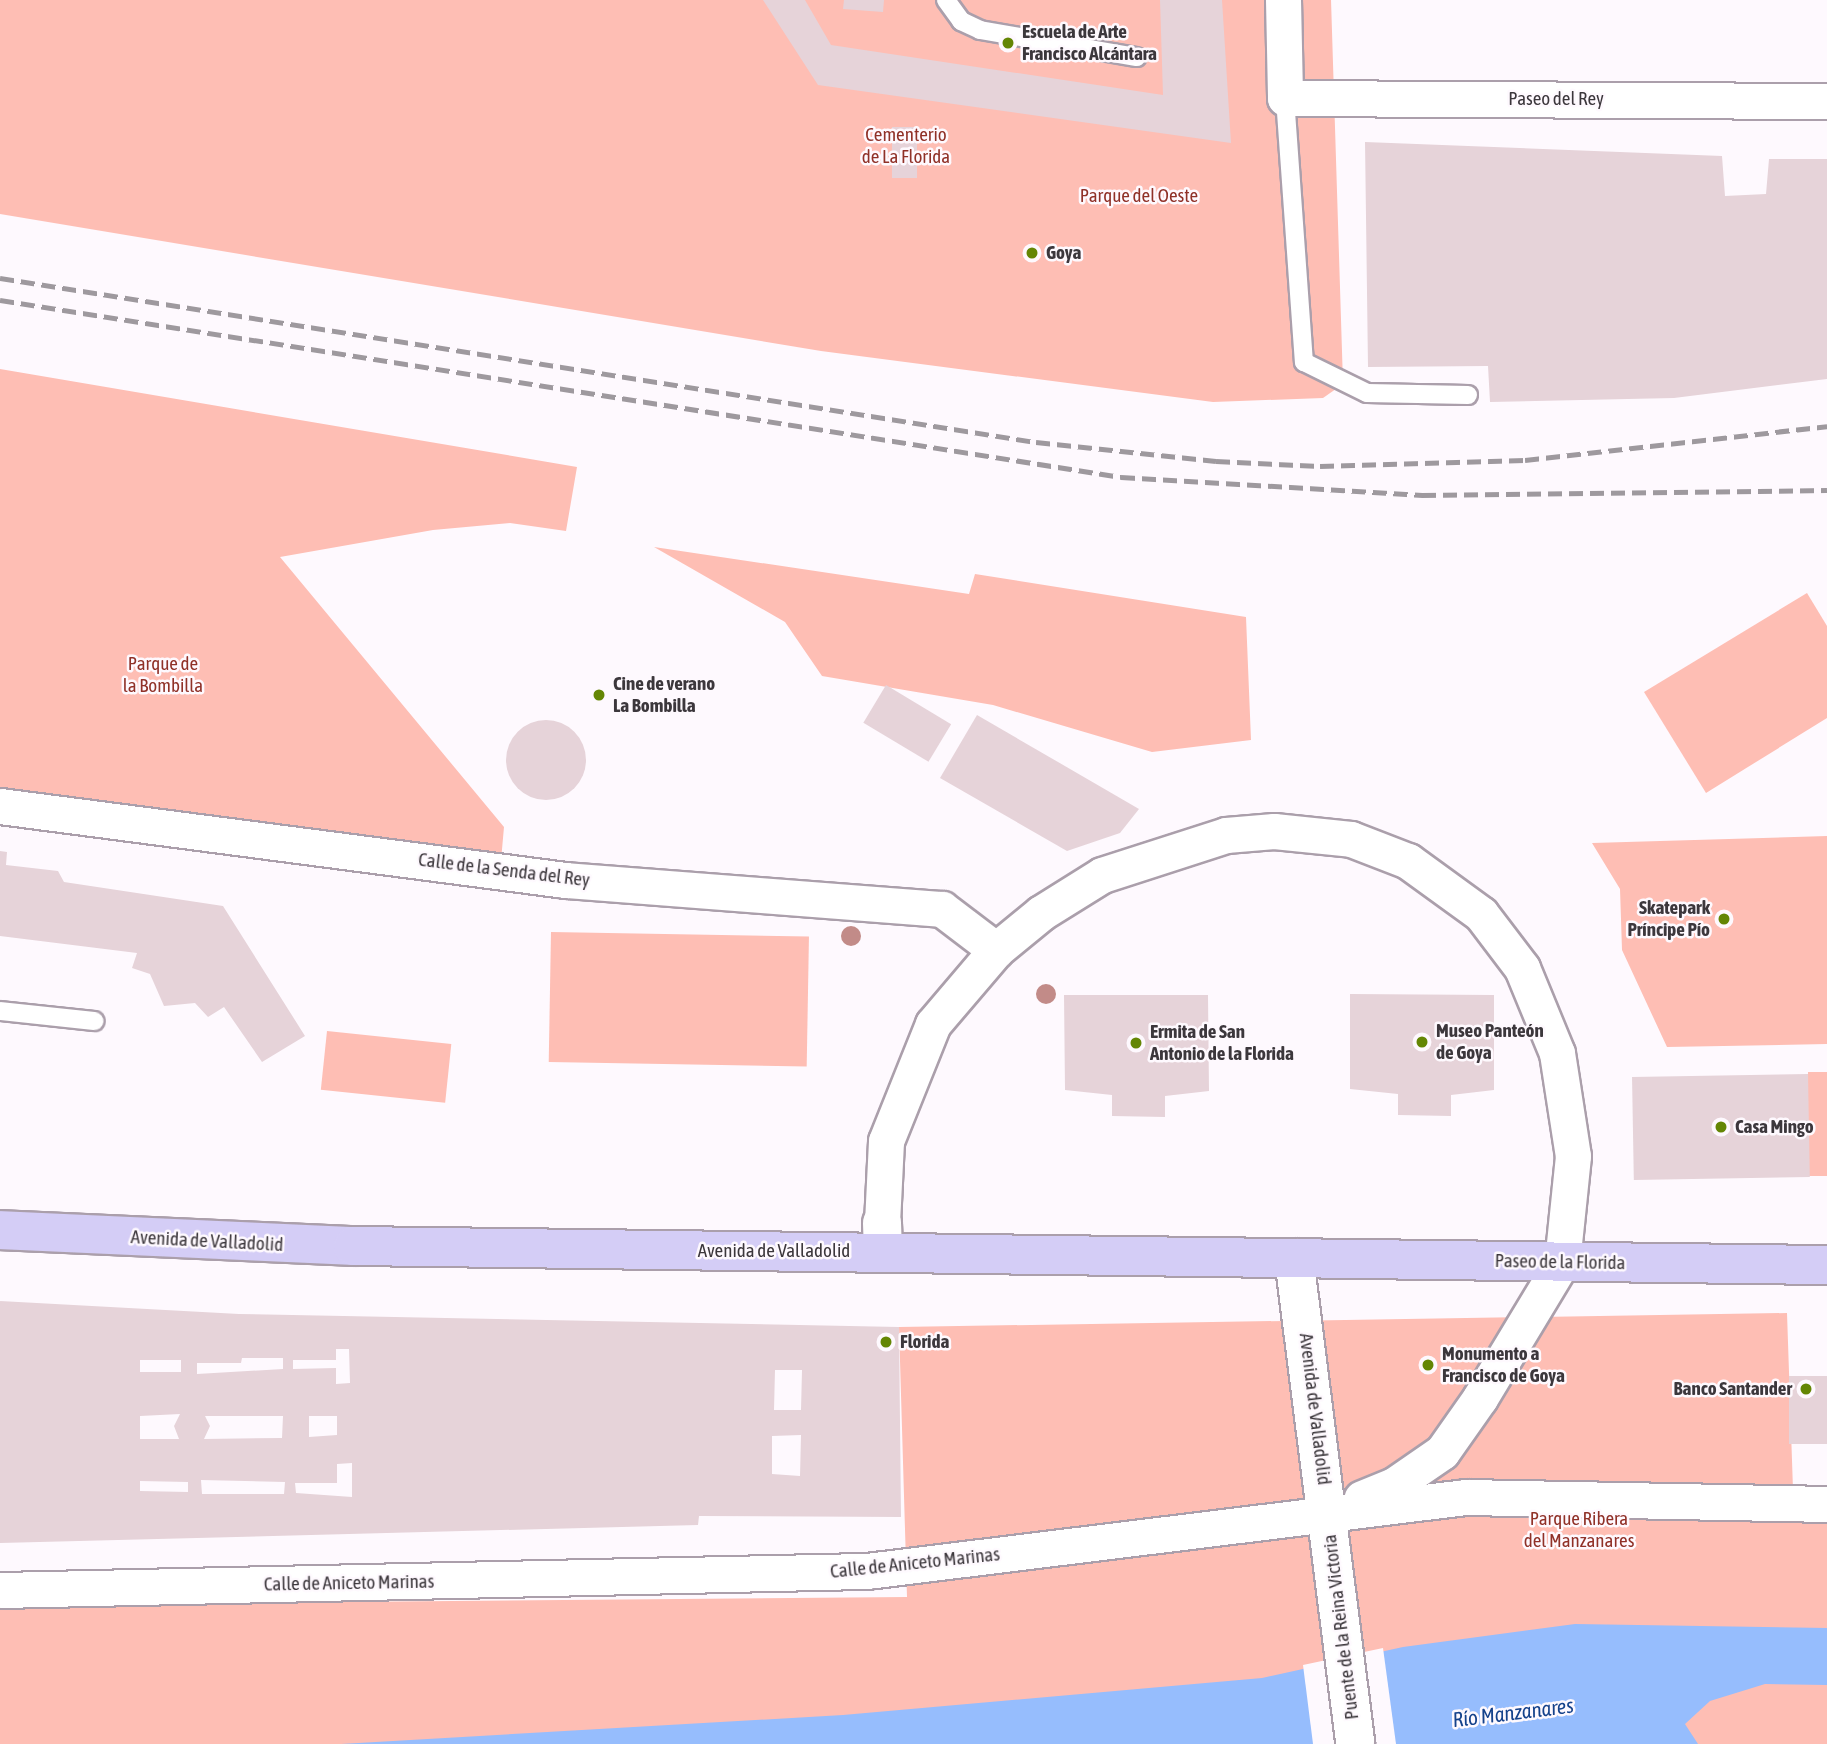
<!DOCTYPE html>
<html>
<head>
<meta charset="utf-8">
<style>
	body { margin:0 }
	#map { position:relative; width:1827px; height:1744px; overflow:hidden; background:#fef9fe; font-family:"Asap Condensed",sans-serif }
	div>[style] { position:absolute }
	.green>* { inset:0; background:#febeb4; transform-origin:0 0 }
	.water>* { inset:0; background:#96bdfd }
	.pier>* { inset:0; background:#fef9fe }
	.building>* { inset:0; background:#e6d3d9; transform-origin:0 0 }
	.round { border-radius:50% }
	.roads { filter:drop-shadow(2px 0 #ab9fab) drop-shadow(-2px 0 #ab9fab) drop-shadow(0 2px #ab9fab) drop-shadow(0 -2px #ab9fab) }
	.lane>* { height:18px; margin:-9px; padding:0 9px; transform-origin:9px; border-radius:9px; background:#fff }
	.street>* { height:35px; margin:-17.5px; padding:0 17.5px; transform-origin:17.5px; border-radius:17.5px; background:#fff }
	.secondary>* { height:38px; margin:-19px; padding:0 19px; transform-origin:19px; border-radius:19px; background:#fff }
	.primary>* { height:38px; margin:-19px; padding:0 19px; transform-origin:19px; border-radius:19px; background:#d4cdf6 }
	.rail>* { height:5px; margin-top:-2.5px; transform-origin:0; background:repeating-linear-gradient(90deg,#9e999e 0 14px,transparent 0 21px) }
	.trees>* { width:20px; height:20px; margin:-10px; border-radius:50%; background:#c28b88 }
	.dots>* { width:19px; height:19px; translate:-50% -50%; box-sizing:border-box; border:4px solid #fef9fe; border-radius:50% }
	span { translate:-50% -50%; white-space:nowrap; text-align:center; line-height:1.15; -webkit-text-stroke:5px #fef9fe; paint-order:stroke }
	.poi-label { font-size:19px; color:#3c373c; font-weight:700 }
	.left { translate:0 -50%; text-align:left }
	.right { translate:-100% -50%; text-align:right }
	.street-label { font-size:19px; color:#3c373c }
	.park-label { font-size:19px; color:#903128 }
	.water-label { font-size:21px; color:#15428b; font-style:italic }
</style>
</head>
<body>
<div id="map">
	<div class="green">
		<i style="clip-path:polygon(0 0,1331px 0,1343px 384px,1323px 398px,1213px 402px,821px 351px,0 214px)"></i>
		<i style="clip-path:polygon(0 369px,577px 467px,566px 531px,510px 523px,433px 530px,280px 557px,504px 827px,499px 883px,0 820px)"></i>
		<i style="clip-path:polygon(654px 547px,969px 594px,975px 574px,1246px 617px,1251px 740px,1152px 752px,993px 705px,822px 676px,785px 622px)"></i>
		<i style="clip-path:polygon(1807px 593px,1827px 626px,1827px 718px,1706px 793px,1644px 692px)"></i>
		<i style="clip-path:polygon(1827px 836px,1827px 1044px,1667px 1047px,1622px 950px,1620px 889px,1592px 843px)"></i>
		<i style="left:551px;top:932px;width:258px;height:130px;rotate:1deg"></i>
		<i style="left:327px;top:1031px;width:125px;height:59px;rotate:6deg"></i>
		<i style="left:1827px;top:1072px;width:104px;height:19px;rotate:90deg"></i>
		<i style="clip-path:polygon(1787px 1313px,1794px 1519px,1827px 1519px,1827px 1744px,0 1744px,0 1605px,907px 1597px,899px 1327px)"></i>
	</div>
	<div class="water">
		<i style="clip-path:polygon(1575px 1624px,1827px 1628px,1827px 1685px,1765px 1684px,1710px 1701px,1685px 1724px,1698px 1744px,341px 1744px,843px 1715px,1262px 1678px,1403px 1647px)"></i>
	</div>
	<div class="pier">
		<i style="clip-path:polygon(1383px 1648px,1396px 1744px,1313px 1744px,1303px 1665px)"></i>
	</div>
	<div class="building">
		<i style="clip-path:polygon(763px 0,805px 0,831px 45px,1163px 95px,1160px 0,1222px 0,1231px 143px,818px 85px)"></i>
		<i style="clip-path:polygon(844px 0,884px 0,883px 12px,843px 9px)"></i>
		<i style="left:892px;top:127px;width:25px;height:51px"></i>
		<i style="clip-path:polygon(1365px 142px,1722px 156px,1725px 196px,1766px 194px,1769px 159px,1827px 159px,1827px 379px,1674px 398px,1490px 402px,1488px 366px,1368px 367px)"></i>
		<i style="left:886px;top:685px;width:76px;height:44px;rotate:31deg"></i>
		<i style="clip-path:polygon(977px 715px,1139px 809px,1120px 833px,1067px 851px,940px 778px)"></i>
		<i class="round" style="left:506px;top:720px;width:80px;height:80px"></i>
		<i style="clip-path:polygon(0 851px,7px 852px,6px 865px,58px 871px,64px 882px,223px 906px,305px 1036px,262px 1062px,224px 1007px,208px 1017px,195px 1003px,164px 1006px,150px 974px,132px 968px,137px 953px,0 936px)"></i>
		<i style="clip-path:polygon(1350px 994px,1494px 995px,1494px 1090px,1451px 1095px,1451px 1116px,1398px 1115px,1398px 1094px,1350px 1089px)"></i>
		<i style="clip-path:polygon(1064px 995px,1208px 995px,1209px 1091px,1165px 1096px,1165px 1117px,1112px 1116px,1112px 1095px,1065px 1090px)"></i>
		<i style="left:1808px;top:1074px;width:103px;height:176px;rotate:89deg"></i>
		<i style="clip-path:polygon(evenodd,0 1301px,239px 1314px,899px 1327px,901px 1517px,699px 1516px,698px 1525px,0 1543px,0 1301px,336px 1349px,349px 1349px,350px 1383px,336px 1384px,336px 1368px,293px 1369px,293px 1360px,336px 1360px,336px 1349px,0 1301px,242px 1358px,283px 1358px,283px 1369px,197px 1374px,197px 1363px,241px 1363px,242px 1358px,0 1301px,140px 1360px,181px 1360px,181px 1372px,140px 1372px,140px 1360px,0 1301px,775px 1370px,802px 1370px,801px 1410px,774px 1410px,775px 1370px,0 1301px,180px 1414px,174px 1426px,179px 1439px,140px 1439px,140px 1416px,180px 1414px,0 1301px,205px 1416px,283px 1416px,282px 1438px,204px 1439px,210px 1426px,205px 1416px,0 1301px,309px 1416px,337px 1416px,337px 1435px,309px 1437px,309px 1416px,0 1301px,801px 1435px,800px 1476px,772px 1474px,772px 1436px,801px 1435px,0 1301px,352px 1463px,352px 1497px,296px 1493px,295px 1483px,337px 1483px,337px 1464px,352px 1463px,0 1301px,201px 1480px,285px 1482px,284px 1494px,202px 1494px,201px 1480px,0 1301px,140px 1481px,188px 1482px,188px 1492px,140px 1491px,140px 1481px)"></i>
		<i style="left:1789px;top:1376px;width:38px;height:68px"></i>
	</div>
	<div class="roads">
		<div class="lane">
			<i style="left:946px;top:0;width:26px;rotate:54deg"></i>
			<i style="left:961px;top:21px;width:21px;rotate:25deg"></i>
			<i style="left:980px;top:30px;width:159px;rotate:9.8deg"></i>
			<i style="left:1285px;top:98px;width:265px;rotate:85.9deg"></i>
			<i style="left:1304px;top:362px;width:70px;rotate:26.2deg"></i>
			<i style="left:1367px;top:393px;width:101px;rotate:1.1deg"></i>
			<i style="left:0;top:1011px;width:95px;rotate:6.1deg"></i>
		</div>
		<div class="street">
			<i style="left:1283px;top:0;width:98px;rotate:88.8deg"></i>
			<i style="left:1285px;top:98px;width:542px;rotate:0.32deg"></i>
			<i style="left:0;top:806px;width:570px;rotate:7.46deg"></i>
			<i style="left:565px;top:880px;width:378px;rotate:4.4deg"></i>
			<i style="left:942px;top:909px;width:68px;rotate:37.2deg"></i>
			<i style="left:882px;top:1223px;width:82px;rotate:-87.2deg"></i>
			<i style="left:886px;top:1141px;width:126px;rotate:-68.1deg"></i>
			<i style="left:933px;top:1024px;width:97px;rotate:-49.6deg"></i>
			<i style="left:996px;top:950px;width:58px;rotate:-39.4deg"></i>
			<i style="left:1041px;top:913px;width:72px;rotate:-31.9deg"></i>
			<i style="left:1102px;top:875px;width:130px;rotate:-17.9deg"></i>
			<i style="left:1226px;top:835px;width:48px;rotate:-4.8deg"></i>
			<i style="left:1274px;top:831px;width:77px;rotate:5.9deg"></i>
			<i style="left:1351px;top:839px;width:61px;rotate:21.1deg"></i>
			<i style="left:1408px;top:861px;width:90px;rotate:36deg"></i>
			<i style="left:1481px;top:914px;width:68px;rotate:52.8deg"></i>
			<i style="left:1522px;top:968px;width:92px;rotate:67.6deg"></i>
			<i style="left:1557px;top:1053px;width:104px;rotate:81.2deg"></i>
			<i style="left:1573px;top:1156px;width:107px;rotate:95.9deg"></i>
			<i style="left:1562px;top:1262px;width:159px;rotate:121.1deg"></i>
			<i style="left:1480px;top:1398px;width:66px;rotate:125.1deg"></i>
			<i style="left:1442px;top:1452px;width:58px;rotate:145.5deg"></i>
			<i style="left:1394px;top:1485px;width:35px;rotate:158deg"></i>
			<i style="left:0;top:1590px;width:867px;rotate:-1.26deg"></i>
			<i style="left:867px;top:1571px;width:603px;rotate:-7.05deg"></i>
			<i style="left:1465px;top:1497px;width:362px;rotate:1.1deg"></i>
		</div>
		<div class="secondary">
			<i style="left:882px;top:1223px;width:28px;rotate:88deg"></i>
			<i style="left:1294px;top:1258px;width:490px;rotate:82.8deg"></i>
		</div>
		<div class="primary">
			<i style="left:0;top:1230px;width:353px;rotate:2.6deg"></i>
			<i style="left:353px;top:1246px;width:1474px;rotate:0.74deg"></i>
		</div>
	</div>
	<div class="rail">
		<i style="left:0;top:278px;width:1049px;rotate:9deg"></i>
		<i style="left:1036px;top:442px;width:181px;rotate:6deg"></i>
		<i style="left:1216px;top:461px;width:104px;rotate:2.8deg"></i>
		<i style="left:1320px;top:466px;width:205px;rotate:-1.7deg"></i>
		<i style="left:1525px;top:460px;width:304px;rotate:-6.4deg"></i>
		<i style="left:0;top:300px;width:1135px;rotate:8.97deg"></i>
		<i style="left:1121px;top:477px;width:302px;rotate:3.4deg"></i>
		<i style="left:1422px;top:495px;width:405px;rotate:-0.7deg"></i>
	</div>
	<div class="trees">
		<i style="left:851px;top:936px"></i>
		<i style="left:1046px;top:994px"></i>
	</div>
	<div class="dots">
		<i style="left:1008px;top:43px;background:#648604"></i>
		<i style="left:1032px;top:253px;background:#648604"></i>
		<i style="left:599px;top:695px;background:#648604"></i>
		<i style="left:1724px;top:919px;background:#648604"></i>
		<i style="left:1422px;top:1042px;background:#648604"></i>
		<i style="left:1136px;top:1043px;background:#648604"></i>
		<i style="left:1721px;top:1127px;background:#648604"></i>
		<i style="left:886px;top:1342px;background:#648604"></i>
		<i style="left:1428px;top:1365px;background:#648604"></i>
		<i style="left:1806px;top:1389px;background:#648604"></i>
	</div>
	<div class="poi-label">
		<span class="left" style="left:1022px;top:43px">Escuela de Arte<br>Francisco Alcántara</span>
		<span class="left" style="left:1046px;top:253px">Goya</span>
		<span class="left" style="left:613px;top:695px">Cine de verano<br>La Bombilla</span>
		<span class="right" style="left:1710px;top:919px">Skatepark<br>Príncipe Pío</span>
		<span class="left" style="left:1436px;top:1042px">Museo Panteón<br>de Goya</span>
		<span class="left" style="left:1150px;top:1043px">Ermita de San<br>Antonio de la Florida</span>
		<span class="left" style="left:1735px;top:1127px">Casa Mingo</span>
		<span class="left" style="left:900px;top:1342px">Florida</span>
		<span class="left" style="left:1442px;top:1365px">Monumento a<br>Francisco de Goya</span>
		<span class="right" style="left:1792px;top:1389px">Banco Santander</span>
	</div>
	<div class="street-label">
		<span style="left:1556px;top:99px">Paseo del Rey</span>
		<span style="left:504px;top:870px;rotate:7deg">Calle de la Senda del Rey</span>
		<span style="left:207px;top:1241px;rotate:3deg">Avenida de Valladolid</span>
		<span style="left:774px;top:1251px">Avenida de Valladolid</span>
		<span style="left:1560px;top:1262px;rotate:1deg">Paseo de la Florida</span>
		<span style="left:1315px;top:1409px;rotate:83deg">Avenida de Valladolid</span>
		<span style="left:915px;top:1563px;rotate:-6deg">Calle de Aniceto Marinas</span>
		<span style="left:349px;top:1583px;rotate:-1deg">Calle de Aniceto Marinas</span>
		<span style="left:1341px;top:1627px;rotate:-97deg">Puente de la Reina Victoria</span>
	</div>
	<div class="park-label">
		<span style="left:906px;top:146px">Cementerio<br>de La Florida</span>
		<span style="left:1139px;top:196px">Parque del Oeste</span>
		<span style="left:163px;top:675px">Parque de<br>la Bombilla</span>
		<span style="left:1579px;top:1530px">Parque Ribera<br>del Manzanares</span>
	</div>
	<div class="water-label">
		<span style="left:1513px;top:1712px;rotate:-7deg">Río Manzanares</span>
	</div>
</div>
</body>
</html>
